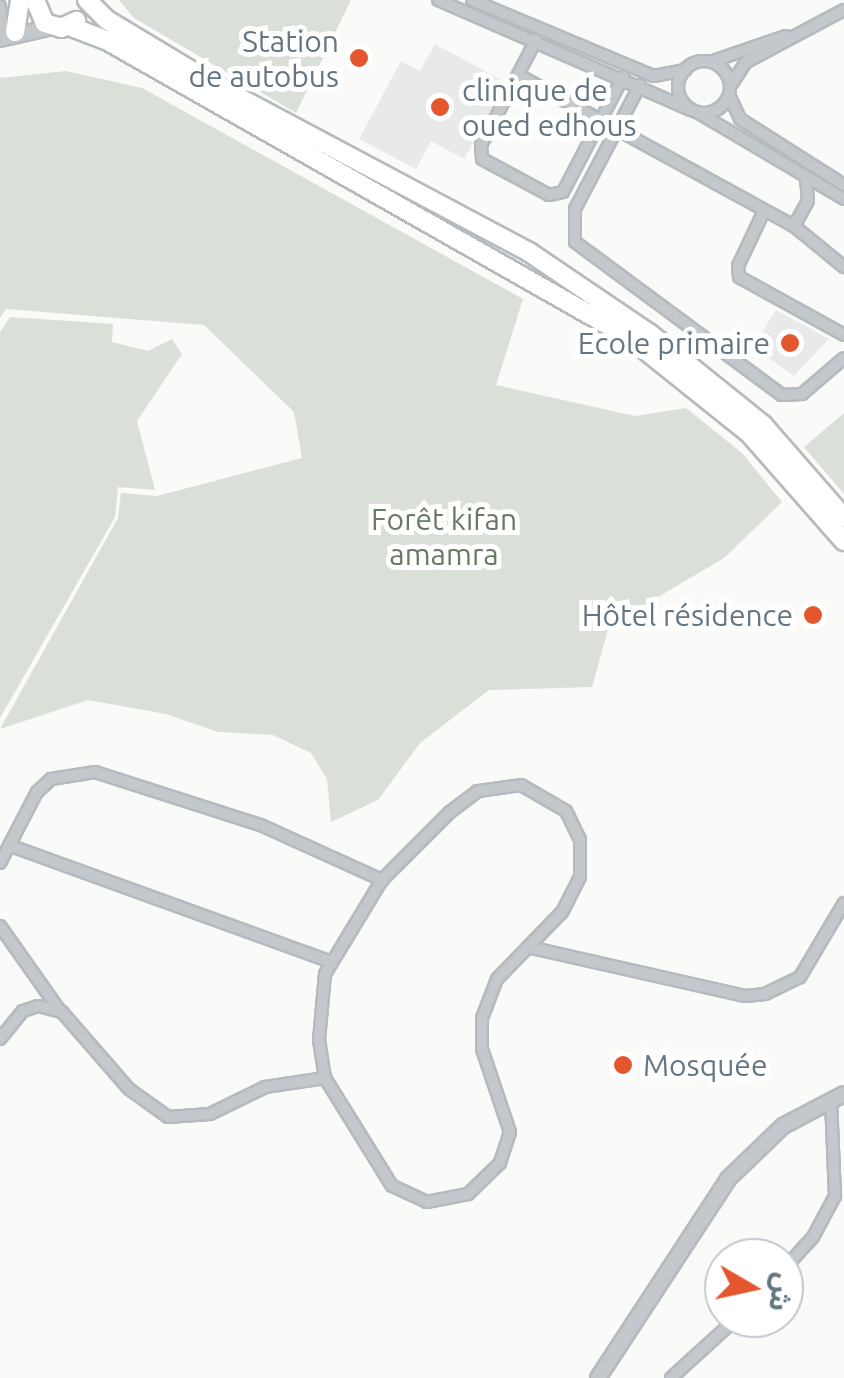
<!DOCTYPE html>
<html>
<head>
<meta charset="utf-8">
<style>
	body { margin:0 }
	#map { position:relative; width:844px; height:1378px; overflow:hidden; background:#fafaf8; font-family:Ubuntu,"Noto Sans Arabic",sans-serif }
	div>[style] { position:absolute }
	.built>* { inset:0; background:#e8e9e9 }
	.green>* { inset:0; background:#dadfd7 }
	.roads { filter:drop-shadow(2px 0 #b5babe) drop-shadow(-2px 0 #b5babe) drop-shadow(0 2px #b5babe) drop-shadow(0 -2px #b5babe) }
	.minor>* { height:10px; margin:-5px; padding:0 5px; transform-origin:5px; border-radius:5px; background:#c3c8cc }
	.minor>.ring { margin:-5px; padding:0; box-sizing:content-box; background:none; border:10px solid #c3c8cc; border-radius:50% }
	.tertiary>* { height:14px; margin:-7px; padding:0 7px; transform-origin:7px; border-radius:7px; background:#c3c8cc }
	.primary>* { height:18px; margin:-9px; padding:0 9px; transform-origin:9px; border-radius:9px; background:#fff }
	.dots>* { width:28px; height:28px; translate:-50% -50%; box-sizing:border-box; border:5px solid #fff; border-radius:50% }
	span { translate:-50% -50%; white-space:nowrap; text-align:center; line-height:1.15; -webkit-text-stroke:10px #fff; paint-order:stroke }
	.poi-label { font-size:30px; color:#657683 }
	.right { translate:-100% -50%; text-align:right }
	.left { translate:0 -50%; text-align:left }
	.park-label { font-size:30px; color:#687a64 }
	.north { position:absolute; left:704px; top:1238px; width:100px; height:100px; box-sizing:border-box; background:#fff; border:2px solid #c1c8cd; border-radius:50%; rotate:99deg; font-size:28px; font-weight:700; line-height:40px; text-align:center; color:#657683 }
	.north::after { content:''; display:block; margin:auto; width:35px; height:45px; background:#e4572e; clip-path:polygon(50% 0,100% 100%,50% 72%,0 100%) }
</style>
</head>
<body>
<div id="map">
	<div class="built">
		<i style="clip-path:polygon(435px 44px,505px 82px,464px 159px,431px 141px,416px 169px,359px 139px,401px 61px,420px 71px)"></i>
		<i style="clip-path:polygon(776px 310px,829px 339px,794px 376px,753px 347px)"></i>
	</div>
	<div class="green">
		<i style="clip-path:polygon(119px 0,351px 0,296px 113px,134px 18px)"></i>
		<i style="clip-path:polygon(66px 71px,142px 88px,523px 299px,496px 385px,635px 416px,686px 408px,742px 453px,782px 502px,724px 558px,609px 626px,592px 687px,489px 690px,420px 743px,378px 800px,331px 822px,327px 779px,311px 753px,273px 735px,218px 732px,166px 714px,88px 700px,0 729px,118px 518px,121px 493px,157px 496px,302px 458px,294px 412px,204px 325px,6px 309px,0 318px,0 78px)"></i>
		<i style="clip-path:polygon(10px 317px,113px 324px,112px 342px,148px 351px,172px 339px,182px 354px,137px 421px,155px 490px,118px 487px,115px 517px,0 718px,0 332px)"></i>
		<i style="clip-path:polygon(844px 413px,844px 494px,804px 447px)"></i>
	</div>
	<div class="roads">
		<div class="minor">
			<i style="left:438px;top:0;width:276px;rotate:23.5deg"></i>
			<i style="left:472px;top:0;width:197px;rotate:22.7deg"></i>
			<i style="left:654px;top:76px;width:32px;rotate:-11deg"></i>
			<i style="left:0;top:6px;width:31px;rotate:83deg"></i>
			<i style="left:536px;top:40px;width:119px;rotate:117.6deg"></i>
			<i style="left:481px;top:145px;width:14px;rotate:86deg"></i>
			<i style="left:482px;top:159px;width:76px;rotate:28.2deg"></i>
			<i style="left:549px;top:195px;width:14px;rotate:-12deg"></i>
			<i style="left:563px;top:192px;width:130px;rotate:-62.4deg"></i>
			<i style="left:713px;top:61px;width:77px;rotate:-18.9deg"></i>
			<i class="ring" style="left:678px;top:61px;width:42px;height:42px"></i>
			<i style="left:518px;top:75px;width:315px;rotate:28.7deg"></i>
			<i style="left:794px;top:226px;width:65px;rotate:39.4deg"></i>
			<i style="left:640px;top:85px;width:140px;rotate:117.7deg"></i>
			<i style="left:575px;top:209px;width:33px;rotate:90deg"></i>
			<i style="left:575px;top:242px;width:257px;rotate:36.5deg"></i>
			<i style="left:782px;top:395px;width:20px;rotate:-3deg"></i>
			<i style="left:802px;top:394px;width:55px;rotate:-40.6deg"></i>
			<i style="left:731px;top:85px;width:27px;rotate:-57deg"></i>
			<i style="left:746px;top:62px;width:111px;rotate:-28deg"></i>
			<i style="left:729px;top:95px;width:26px;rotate:65deg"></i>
			<i style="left:740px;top:119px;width:123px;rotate:32.4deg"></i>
			<i style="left:697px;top:112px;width:171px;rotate:30.6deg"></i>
			<i style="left:764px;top:211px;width:61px;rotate:115.3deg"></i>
			<i style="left:738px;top:266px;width:11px;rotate:85deg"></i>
			<i style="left:739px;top:277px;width:120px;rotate:28.9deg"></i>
			<i style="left:794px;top:226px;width:29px;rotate:-61deg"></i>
			<i style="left:808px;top:201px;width:25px;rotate:-95deg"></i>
			<i style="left:521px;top:785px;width:52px;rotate:30deg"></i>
			<i style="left:566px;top:811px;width:32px;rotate:64deg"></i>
			<i style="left:580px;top:840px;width:37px;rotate:90deg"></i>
			<i style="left:580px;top:877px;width:39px;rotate:117deg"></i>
			<i style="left:562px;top:912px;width:93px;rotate:134.1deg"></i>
			<i style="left:497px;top:979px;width:42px;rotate:111deg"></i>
			<i style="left:482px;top:1018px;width:31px;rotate:90deg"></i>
			<i style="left:482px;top:1049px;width:88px;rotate:71.4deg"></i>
			<i style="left:510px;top:1132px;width:33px;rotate:108deg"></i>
			<i style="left:500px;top:1163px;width:45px;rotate:135.9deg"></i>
			<i style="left:468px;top:1194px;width:42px;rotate:169deg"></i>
			<i style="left:427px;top:1202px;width:38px;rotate:-155deg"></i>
			<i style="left:392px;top:1186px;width:127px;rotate:-121.8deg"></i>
			<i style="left:325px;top:1078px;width:38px;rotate:-99deg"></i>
			<i style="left:319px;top:1040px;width:66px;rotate:-84.8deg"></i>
			<i style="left:325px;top:974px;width:110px;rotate:-58.8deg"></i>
			<i style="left:382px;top:880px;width:96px;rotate:-45deg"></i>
			<i style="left:450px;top:812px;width:35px;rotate:-37deg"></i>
			<i style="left:478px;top:791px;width:43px;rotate:-7.9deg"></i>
			<i style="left:11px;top:846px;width:338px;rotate:19.9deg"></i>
			<i style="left:0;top:863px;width:80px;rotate:-62.5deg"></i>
			<i style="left:37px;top:792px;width:19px;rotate:-43deg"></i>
			<i style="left:51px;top:779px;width:45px;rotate:-9deg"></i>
			<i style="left:95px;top:772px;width:176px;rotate:17.8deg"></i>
			<i style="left:263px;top:826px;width:131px;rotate:24.4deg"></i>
			<i style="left:0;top:926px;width:104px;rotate:54.8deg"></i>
			<i style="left:528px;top:947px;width:223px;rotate:12.7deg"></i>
			<i style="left:746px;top:996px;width:19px;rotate:-6deg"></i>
			<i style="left:765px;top:994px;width:39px;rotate:-26deg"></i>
			<i style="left:800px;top:977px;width:86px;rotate:-59.3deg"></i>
			<i style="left:0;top:1039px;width:36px;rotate:-51deg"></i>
			<i style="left:23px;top:1011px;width:16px;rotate:-18deg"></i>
			<i style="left:38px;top:1006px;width:25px;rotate:14deg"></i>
			<i style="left:62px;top:1012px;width:102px;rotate:49deg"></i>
			<i style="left:129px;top:1089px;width:48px;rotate:35.7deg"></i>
			<i style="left:168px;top:1117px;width:42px;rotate:-4.1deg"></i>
			<i style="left:210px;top:1114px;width:61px;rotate:-26.1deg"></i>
			<i style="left:265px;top:1087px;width:61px;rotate:-8.5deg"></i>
			<i style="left:784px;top:1269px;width:43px;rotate:-47.8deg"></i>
			<i style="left:813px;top:1237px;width:47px;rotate:-61.8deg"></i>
			<i style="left:835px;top:1196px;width:95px;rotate:-92.4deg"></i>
			<i style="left:671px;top:1378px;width:89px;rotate:-42.3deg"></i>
		</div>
		<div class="tertiary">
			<i style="left:0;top:39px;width:53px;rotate:-13deg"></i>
			<i style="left:598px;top:1378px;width:238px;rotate:-56.8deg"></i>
			<i style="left:728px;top:1179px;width:76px;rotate:-43.9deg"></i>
			<i style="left:783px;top:1126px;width:69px;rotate:-27.7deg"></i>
		</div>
		<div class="primary">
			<i style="left:35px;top:0;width:25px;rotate:67deg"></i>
			<i style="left:45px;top:23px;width:17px;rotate:17deg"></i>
			<i style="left:61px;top:28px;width:17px;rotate:-25deg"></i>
			<i style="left:87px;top:0;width:28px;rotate:45deg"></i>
			<i style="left:107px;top:20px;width:126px;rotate:31deg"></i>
			<i style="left:215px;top:85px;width:356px;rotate:28deg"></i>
			<i style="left:529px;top:252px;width:146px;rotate:34.1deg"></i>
			<i style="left:650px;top:334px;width:145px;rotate:38.8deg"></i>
			<i style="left:763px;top:425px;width:123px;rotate:48.9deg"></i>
			<i style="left:69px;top:26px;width:40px;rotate:21deg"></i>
			<i style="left:106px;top:40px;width:601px;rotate:29.59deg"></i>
			<i style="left:629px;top:337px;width:154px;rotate:38.7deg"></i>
			<i style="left:749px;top:433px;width:144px;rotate:48.7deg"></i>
			<i style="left:15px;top:32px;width:32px;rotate:-81deg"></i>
		</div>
	</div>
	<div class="dots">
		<i style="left:359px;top:58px;background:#e4572e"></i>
		<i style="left:440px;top:107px;background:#e4572e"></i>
		<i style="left:790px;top:343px;background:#e4572e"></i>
		<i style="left:813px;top:615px;background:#e4572e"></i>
		<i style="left:623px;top:1065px;background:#e4572e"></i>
	</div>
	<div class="poi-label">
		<span class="right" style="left:339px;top:58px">Station<br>de autobus</span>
		<span class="left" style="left:462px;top:107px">clinique de<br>oued edhous</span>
		<span class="right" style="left:770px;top:343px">Ecole primaire</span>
		<span class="right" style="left:793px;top:615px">Hôtel résidence</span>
		<span class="left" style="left:643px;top:1065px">Mosquée</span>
	</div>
	<div class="park-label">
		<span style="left:444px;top:536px">Forêt kifan<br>amamra</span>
	</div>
	<div class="north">ش</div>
</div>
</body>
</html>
